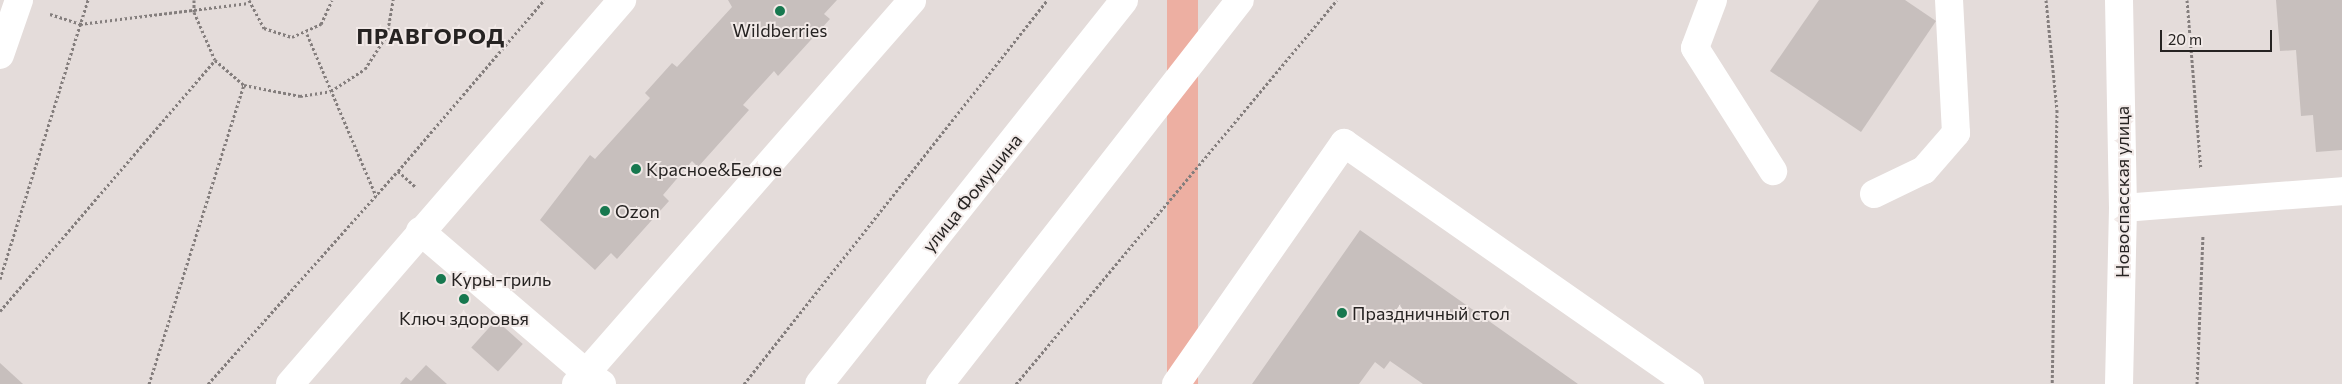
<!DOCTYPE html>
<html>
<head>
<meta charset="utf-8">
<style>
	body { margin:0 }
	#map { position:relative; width:2342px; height:384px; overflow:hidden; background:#e4dcda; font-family:Commissioner,sans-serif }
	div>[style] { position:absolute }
	.green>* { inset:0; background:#edafa2; transform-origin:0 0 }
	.building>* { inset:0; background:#c7bfbd; transform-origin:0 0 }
	.path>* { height:3px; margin-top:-1.5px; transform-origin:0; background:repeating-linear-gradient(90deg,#847e7d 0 2.5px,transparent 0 5px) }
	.minor>* { height:28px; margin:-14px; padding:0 14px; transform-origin:14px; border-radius:14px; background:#fff }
	.major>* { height:28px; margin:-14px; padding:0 14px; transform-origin:14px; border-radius:14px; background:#fff }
	.dots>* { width:14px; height:14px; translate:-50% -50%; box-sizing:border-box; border:2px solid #f1e9e7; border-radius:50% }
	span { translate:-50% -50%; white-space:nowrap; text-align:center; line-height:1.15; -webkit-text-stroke:4px #f1e9e7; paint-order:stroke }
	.poi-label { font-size:18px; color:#262322 }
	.left { translate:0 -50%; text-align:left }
	.street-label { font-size:18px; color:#262322 }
	.district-label { font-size:22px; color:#262322; font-weight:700; letter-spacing:1px }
	.scale { position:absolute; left:2160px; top:30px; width:112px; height:22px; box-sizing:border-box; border:2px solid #262322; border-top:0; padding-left:6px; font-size:15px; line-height:18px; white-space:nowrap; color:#262322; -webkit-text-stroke:4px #f1e9e7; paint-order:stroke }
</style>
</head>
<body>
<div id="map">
	<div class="green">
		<i style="left:1167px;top:0;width:31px;height:487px"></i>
	</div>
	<div class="building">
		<i style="clip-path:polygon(728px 0,837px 0,824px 14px,830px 19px,778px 76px,774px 71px,743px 105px,749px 110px,698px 167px,692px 161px,663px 195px,669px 201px,617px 259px,611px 253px,595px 270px,540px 220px,590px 155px,595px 159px,650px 98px,645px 93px,672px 63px,677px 67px,732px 7px)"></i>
		<i style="clip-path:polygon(1819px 0,1905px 0,1936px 21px,1861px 132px,1770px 71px)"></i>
		<i style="clip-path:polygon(2276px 0,2342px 0,2342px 150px,2316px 152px,2313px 115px,2301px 116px,2296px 50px,2280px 51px)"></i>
		<i style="clip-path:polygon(1360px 230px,1578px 384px,1423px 384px,1390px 361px,1384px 369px,1375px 362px,1359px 384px,1252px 384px)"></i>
		<i style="left:496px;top:320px;width:36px;height:37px;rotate:42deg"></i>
		<i style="clip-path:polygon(0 363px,23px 384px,0 384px)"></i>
		<i style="clip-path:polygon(426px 365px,447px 384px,400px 384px,406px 377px,411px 381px)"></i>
	</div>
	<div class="path">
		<i style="left:194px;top:0;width:12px;rotate:90deg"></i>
		<i style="left:194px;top:12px;width:52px;rotate:66.4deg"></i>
		<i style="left:215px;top:60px;width:38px;rotate:41deg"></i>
		<i style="left:244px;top:85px;width:57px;rotate:11.1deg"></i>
		<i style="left:300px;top:96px;width:31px;rotate:-9deg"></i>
		<i style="left:331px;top:91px;width:40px;rotate:-32.9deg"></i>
		<i style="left:365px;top:69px;width:40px;rotate:-57.1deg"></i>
		<i style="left:387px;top:35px;width:36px;rotate:-80deg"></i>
		<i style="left:249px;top:0;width:32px;rotate:62deg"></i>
		<i style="left:264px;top:28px;width:29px;rotate:18deg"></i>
		<i style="left:292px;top:37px;width:32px;rotate:-24deg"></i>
		<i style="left:321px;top:24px;width:26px;rotate:-65deg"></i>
		<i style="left:2046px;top:0;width:111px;rotate:84.3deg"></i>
		<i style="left:2057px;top:110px;width:274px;rotate:91deg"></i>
		<i style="left:2187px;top:0;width:170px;rotate:85.3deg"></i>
		<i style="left:50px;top:14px;width:32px;rotate:18deg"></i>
		<i style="left:80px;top:24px;width:170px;rotate:-7.1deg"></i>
		<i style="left:307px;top:34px;width:176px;rotate:66.9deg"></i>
		<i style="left:398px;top:171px;width:225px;rotate:-49.5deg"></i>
		<i style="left:0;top:279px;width:293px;rotate:-72.5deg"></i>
		<i style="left:0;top:311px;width:330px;rotate:-49.4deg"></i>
		<i style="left:149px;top:384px;width:314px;rotate:-72.4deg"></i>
		<i style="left:208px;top:384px;width:285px;rotate:-48.3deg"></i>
		<i style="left:398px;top:171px;width:24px;rotate:42deg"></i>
		<i style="left:744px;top:384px;width:489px;rotate:-51.7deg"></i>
		<i style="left:1016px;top:384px;width:500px;rotate:-50.11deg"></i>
		<i style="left:2197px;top:384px;width:149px;rotate:-87.7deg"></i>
	</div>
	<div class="minor">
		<i style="left:1713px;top:0;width:51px;rotate:110.6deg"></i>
		<i style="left:1695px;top:48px;width:146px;rotate:57.6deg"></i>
		<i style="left:2119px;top:0;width:208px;rotate:88.9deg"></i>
		<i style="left:2123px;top:208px;width:176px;rotate:91.3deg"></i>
		<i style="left:0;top:55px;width:58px;rotate:-70.9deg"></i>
		<i style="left:1874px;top:194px;width:55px;rotate:-25.6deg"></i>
		<i style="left:1924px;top:170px;width:49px;rotate:-49.1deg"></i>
		<i style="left:1956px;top:133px;width:133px;rotate:-93deg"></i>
		<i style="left:2123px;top:208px;width:220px;rotate:-4.4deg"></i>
		<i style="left:420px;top:231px;width:218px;rotate:40.5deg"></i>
		<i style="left:586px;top:373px;width:15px;rotate:132deg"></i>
		<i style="left:290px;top:384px;width:508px;rotate:-49.15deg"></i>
		<i style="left:602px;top:384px;width:19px;rotate:-145deg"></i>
		<i style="left:586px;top:373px;width:495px;rotate:-48.8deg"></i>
		<i style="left:1176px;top:384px;width:294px;rotate:-55.1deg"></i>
		<i style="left:1344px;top:143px;width:422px;rotate:34.9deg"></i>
	</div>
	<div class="major">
		<i style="left:819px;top:384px;width:490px;rotate:-51.5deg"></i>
		<i style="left:940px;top:384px;width:487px;rotate:-52deg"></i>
	</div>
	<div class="dots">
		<i style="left:780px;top:11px;background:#17784f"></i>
		<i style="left:636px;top:169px;background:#17784f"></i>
		<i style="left:605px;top:211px;background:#17784f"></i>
		<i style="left:441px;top:279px;background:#17784f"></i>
		<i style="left:464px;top:299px;background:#17784f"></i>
		<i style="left:1342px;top:313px;background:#17784f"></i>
	</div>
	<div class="poi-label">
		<span style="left:780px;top:30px">Wildberries</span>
		<span class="left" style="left:646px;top:169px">Красное&amp;Белое</span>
		<span class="left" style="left:615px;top:211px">Ozon</span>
		<span class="left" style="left:451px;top:279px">Куры-гриль</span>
		<span class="left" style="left:1352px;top:313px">Праздничный стол</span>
		<span style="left:464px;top:318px">Ключ здоровья</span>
	</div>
	<div class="street-label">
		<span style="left:2122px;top:192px;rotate:-90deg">Новоспасская улица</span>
		<span style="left:972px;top:193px;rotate:-51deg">улица Фомушина</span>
	</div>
	<div class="district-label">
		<span style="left:431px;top:36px">ПРАВГОРОД</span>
	</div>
	<div class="scale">20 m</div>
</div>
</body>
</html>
